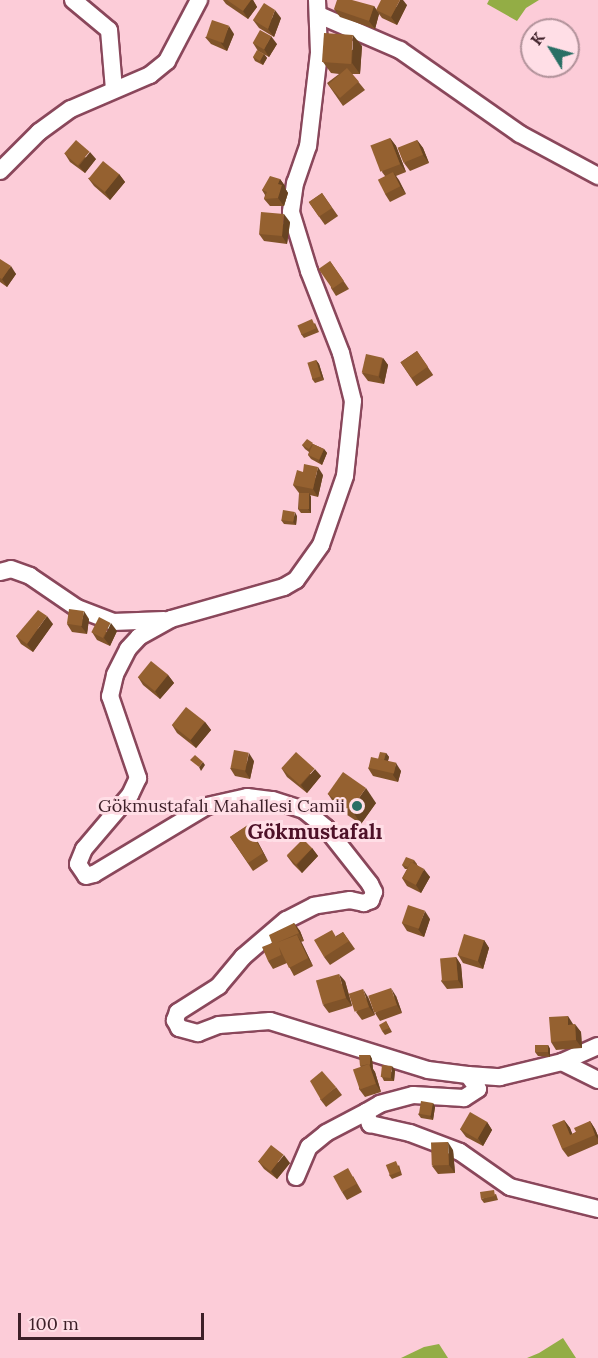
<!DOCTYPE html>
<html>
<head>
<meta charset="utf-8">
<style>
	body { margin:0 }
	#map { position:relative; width:598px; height:1358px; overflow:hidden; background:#fcccd8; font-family:Lora,serif }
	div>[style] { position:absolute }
	.forest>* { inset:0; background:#93ad45 }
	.roads { filter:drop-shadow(2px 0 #8a475b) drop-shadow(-2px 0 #8a475b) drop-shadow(0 2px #8a475b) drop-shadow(0 -2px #8a475b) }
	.minor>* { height:16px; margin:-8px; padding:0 8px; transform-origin:8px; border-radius:8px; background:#fff }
	.wall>* { inset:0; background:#805329; transform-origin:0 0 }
	.shaded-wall>* { inset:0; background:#684422 }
	.building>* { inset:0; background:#956130; transform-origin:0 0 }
	.dots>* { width:16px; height:16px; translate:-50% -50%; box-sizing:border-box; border:3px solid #ffdee6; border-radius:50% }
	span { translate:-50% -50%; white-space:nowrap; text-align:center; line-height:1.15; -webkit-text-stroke:6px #ffdee6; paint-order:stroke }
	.poi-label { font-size:18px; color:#3d1f28 }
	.right { translate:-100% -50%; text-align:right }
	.quarter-label { font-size:21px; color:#4e1128; font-weight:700 }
	.north { position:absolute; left:520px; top:18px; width:60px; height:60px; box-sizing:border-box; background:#ffdee6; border:2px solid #b1929a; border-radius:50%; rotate:307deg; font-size:16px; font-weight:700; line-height:24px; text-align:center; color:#3d1f28 }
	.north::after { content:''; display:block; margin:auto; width:21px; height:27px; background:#296f65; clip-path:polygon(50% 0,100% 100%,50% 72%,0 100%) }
	.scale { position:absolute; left:18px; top:1313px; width:186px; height:27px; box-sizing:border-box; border:3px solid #3d1f28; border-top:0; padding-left:8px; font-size:18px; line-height:21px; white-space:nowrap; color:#3d1f28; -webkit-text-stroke:4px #ffdee6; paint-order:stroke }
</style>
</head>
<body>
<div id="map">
	<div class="forest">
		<i style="clip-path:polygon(489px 0,539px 0,526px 8px,517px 21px,487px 4px)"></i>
		<i style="clip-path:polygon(563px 1338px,576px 1358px,527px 1358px,539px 1353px)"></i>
		<i style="clip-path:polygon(439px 1344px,448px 1358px,401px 1358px,424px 1347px)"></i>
	</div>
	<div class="roads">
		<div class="minor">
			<i style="left:73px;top:0;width:47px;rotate:39.8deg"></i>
			<i style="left:109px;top:30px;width:59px;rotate:85.2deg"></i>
			<i style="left:317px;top:0;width:53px;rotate:87.8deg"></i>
			<i style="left:319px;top:53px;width:94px;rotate:96.7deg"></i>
			<i style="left:308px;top:146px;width:39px;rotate:109deg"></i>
			<i style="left:295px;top:183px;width:29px;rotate:98deg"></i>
			<i style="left:291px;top:212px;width:62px;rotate:73deg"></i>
			<i style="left:309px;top:271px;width:88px;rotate:68.7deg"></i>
			<i style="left:341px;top:353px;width:49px;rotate:76deg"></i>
			<i style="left:353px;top:401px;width:75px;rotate:96.1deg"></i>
			<i style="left:345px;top:476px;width:73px;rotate:109.2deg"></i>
			<i style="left:321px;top:545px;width:43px;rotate:125.5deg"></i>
			<i style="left:296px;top:580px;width:14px;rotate:150deg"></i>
			<i style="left:284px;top:587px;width:117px;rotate:164.2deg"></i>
			<i style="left:171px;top:619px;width:37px;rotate:151deg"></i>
			<i style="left:139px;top:637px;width:16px;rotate:133deg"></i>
			<i style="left:128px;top:649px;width:29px;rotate:117deg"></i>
			<i style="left:115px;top:675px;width:22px;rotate:103deg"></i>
			<i style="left:110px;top:696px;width:87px;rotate:71.1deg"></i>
			<i style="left:138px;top:778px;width:19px;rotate:115deg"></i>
			<i style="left:130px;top:795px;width:71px;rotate:130.4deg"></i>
			<i style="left:84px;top:849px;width:16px;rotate:112deg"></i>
			<i style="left:78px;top:864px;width:14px;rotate:56deg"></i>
			<i style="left:86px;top:876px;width:8px;rotate:-14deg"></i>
			<i style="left:94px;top:874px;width:132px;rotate:-31deg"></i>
			<i style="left:207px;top:806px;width:41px;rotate:-12.7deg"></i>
			<i style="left:247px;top:797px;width:26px;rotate:7deg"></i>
			<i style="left:273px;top:800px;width:33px;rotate:18deg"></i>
			<i style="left:304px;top:810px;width:28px;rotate:39deg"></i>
			<i style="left:326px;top:828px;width:71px;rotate:51.8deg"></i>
			<i style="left:370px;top:884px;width:9px;rotate:63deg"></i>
			<i style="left:374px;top:892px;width:9px;rotate:111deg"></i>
			<i style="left:371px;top:900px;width:8px;rotate:157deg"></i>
			<i style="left:364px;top:903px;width:14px;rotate:-168deg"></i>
			<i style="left:350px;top:900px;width:36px;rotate:171deg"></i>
			<i style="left:314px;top:906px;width:31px;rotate:153deg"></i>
			<i style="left:286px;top:920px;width:57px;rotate:139.3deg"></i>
			<i style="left:243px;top:957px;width:38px;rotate:130deg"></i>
			<i style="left:219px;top:986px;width:49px;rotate:147.6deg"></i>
			<i style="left:178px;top:1012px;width:9px;rotate:111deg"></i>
			<i style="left:175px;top:1020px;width:9px;rotate:63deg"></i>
			<i style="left:179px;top:1028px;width:20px;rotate:15deg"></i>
			<i style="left:198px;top:1033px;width:22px;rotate:-21deg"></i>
			<i style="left:219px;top:1025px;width:51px;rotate:-4.5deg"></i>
			<i style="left:270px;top:1021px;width:165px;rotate:17.2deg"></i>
			<i style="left:428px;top:1070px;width:40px;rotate:7.1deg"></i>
			<i style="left:468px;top:1075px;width:17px;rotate:54deg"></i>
			<i style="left:478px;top:1089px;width:17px;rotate:147deg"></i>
			<i style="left:464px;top:1098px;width:51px;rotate:-176.6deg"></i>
			<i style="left:413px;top:1095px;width:34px;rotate:165deg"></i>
			<i style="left:380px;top:1104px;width:16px;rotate:150deg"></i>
			<i style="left:366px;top:1112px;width:13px;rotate:72deg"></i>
			<i style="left:370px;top:1124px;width:41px;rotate:12.7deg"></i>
			<i style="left:410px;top:1133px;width:53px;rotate:20.8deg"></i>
			<i style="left:460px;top:1152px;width:61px;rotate:35deg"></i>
			<i style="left:510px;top:1187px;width:91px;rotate:14deg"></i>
			<i style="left:319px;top:15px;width:88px;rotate:23.4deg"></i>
			<i style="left:400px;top:50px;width:146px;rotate:35deg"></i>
			<i style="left:520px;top:134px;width:89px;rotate:28.3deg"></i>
			<i style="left:0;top:171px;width:55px;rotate:-45deg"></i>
			<i style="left:39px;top:132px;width:39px;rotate:-36deg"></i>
			<i style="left:71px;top:109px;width:86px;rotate:-23.3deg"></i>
			<i style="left:150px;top:75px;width:22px;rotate:-39deg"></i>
			<i style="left:167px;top:61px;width:69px;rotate:-62.3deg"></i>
			<i style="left:0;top:572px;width:11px;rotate:-15deg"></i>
			<i style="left:11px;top:569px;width:20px;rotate:20deg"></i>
			<i style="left:30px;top:576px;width:57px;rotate:34.2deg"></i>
			<i style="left:77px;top:608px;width:39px;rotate:21deg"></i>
			<i style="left:113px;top:622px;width:51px;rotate:-2.2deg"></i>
			<i style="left:562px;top:1062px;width:40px;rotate:26.6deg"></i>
			<i style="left:468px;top:1075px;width:32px;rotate:4deg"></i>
			<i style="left:500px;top:1077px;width:64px;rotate:-13.6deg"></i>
			<i style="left:562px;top:1062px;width:39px;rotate:-24deg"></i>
			<i style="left:296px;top:1177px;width:33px;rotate:-67deg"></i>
			<i style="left:309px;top:1147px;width:22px;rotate:-39deg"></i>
			<i style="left:326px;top:1133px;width:45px;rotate:-27.7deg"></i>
		</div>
	</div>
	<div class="wall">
		<i style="clip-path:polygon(223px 0,253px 0,257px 7px,248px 19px,226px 4px)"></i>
		<i style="clip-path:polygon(407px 5px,397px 25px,382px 18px,376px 10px)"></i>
		<i style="clip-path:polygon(374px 6px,379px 14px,375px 29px,340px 17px,334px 9px)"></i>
		<i style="clip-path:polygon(281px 18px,274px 37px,259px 28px,253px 20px)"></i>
		<i style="clip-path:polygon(234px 34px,227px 51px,211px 44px,205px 37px)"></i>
		<i style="clip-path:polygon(253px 43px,277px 44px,269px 57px,258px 51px)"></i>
		<i style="clip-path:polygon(362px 46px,360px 74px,352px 74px,365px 90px,343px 106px,327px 83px,339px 74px,331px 73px,323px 62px)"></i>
		<i style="clip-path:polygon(264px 54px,267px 58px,263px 65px,255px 61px,253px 57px)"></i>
		<i style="clip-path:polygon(390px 138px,396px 146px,406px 172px,396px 176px,406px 194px,390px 202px,385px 194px,385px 176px,382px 172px)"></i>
		<i style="clip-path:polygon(417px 140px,423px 148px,429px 163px,410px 171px,404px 163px)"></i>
		<i style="clip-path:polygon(65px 154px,96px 159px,85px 173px,70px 162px)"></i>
		<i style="clip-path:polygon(119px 174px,125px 182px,110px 200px,94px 186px,88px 178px)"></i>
		<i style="clip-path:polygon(280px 179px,285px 186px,285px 188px,288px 193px,284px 206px,270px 206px,264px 199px,265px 195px,262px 190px)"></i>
		<i style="left:322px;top:193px;width:28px;height:16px;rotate:55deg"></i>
		<i style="clip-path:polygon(290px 222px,287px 244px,264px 241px,259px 234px)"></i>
		<i style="clip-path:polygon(0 260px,16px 274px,7px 287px,0 282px)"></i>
		<i style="clip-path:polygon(330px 261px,349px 289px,336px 296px,331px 288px)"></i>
		<i style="clip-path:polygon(315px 323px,319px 332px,304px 338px,301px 334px)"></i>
		<i style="left:417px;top:351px;width:29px;height:20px;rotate:56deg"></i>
		<i style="clip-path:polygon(383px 358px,388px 365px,384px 384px,368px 381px,362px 373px)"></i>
		<i style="clip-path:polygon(316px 360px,319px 364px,324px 380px,315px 383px,312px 379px)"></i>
		<i style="clip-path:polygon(313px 444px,324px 449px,327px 453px,322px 465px,311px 459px,308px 455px,309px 452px,305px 449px,302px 445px)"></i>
		<i style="clip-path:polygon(323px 475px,318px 497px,310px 495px,311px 497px,311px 513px,301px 513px,298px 509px,299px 493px,293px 485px)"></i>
		<i style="clip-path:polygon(297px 516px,296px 525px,284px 524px,281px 520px)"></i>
		<i style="clip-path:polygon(89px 619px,87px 634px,72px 632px,67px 624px)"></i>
		<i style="clip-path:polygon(53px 624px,33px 652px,21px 644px,16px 636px)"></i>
		<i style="clip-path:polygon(117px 631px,110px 646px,97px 640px,92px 632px)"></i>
		<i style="clip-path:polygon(168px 675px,174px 683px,160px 699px,143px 685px,138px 677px)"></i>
		<i style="clip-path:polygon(205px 722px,211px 730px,196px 748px,177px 733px,172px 725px)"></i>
		<i style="clip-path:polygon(386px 753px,389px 757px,388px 761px,401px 771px,398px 782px,373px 776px,368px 768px)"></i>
		<i style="clip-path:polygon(254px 761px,250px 779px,235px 776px,230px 768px)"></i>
		<i style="clip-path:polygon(282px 769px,321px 776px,307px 793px,287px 777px)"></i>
		<i style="clip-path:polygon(328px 794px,376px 803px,361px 824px,338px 809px)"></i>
		<i style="clip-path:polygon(248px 825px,253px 833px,268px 861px,253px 871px,230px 837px)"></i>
		<i style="clip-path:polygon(312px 848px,318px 856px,302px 873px,293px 864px,287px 856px)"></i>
		<i style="clip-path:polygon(414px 860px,417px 864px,417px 865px,430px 877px,421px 893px,407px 886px,402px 878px,407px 869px,405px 869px,402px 865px)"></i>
		<i style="clip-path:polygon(430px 919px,424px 937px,407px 931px,402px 923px)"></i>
		<i style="clip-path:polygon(294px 923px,300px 931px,304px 941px,301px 942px,313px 966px,294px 976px,287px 963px,273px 969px,268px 961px,272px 943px)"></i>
		<i style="clip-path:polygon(343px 932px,355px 949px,330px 965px,324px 957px,336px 936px)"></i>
		<i style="clip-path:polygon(484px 940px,489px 948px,483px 969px,463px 963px,458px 955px)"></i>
		<i style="clip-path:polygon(456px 957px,461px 965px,463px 988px,447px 989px,441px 981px)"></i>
		<i style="clip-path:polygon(345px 981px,352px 1006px,329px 1013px,323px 1005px)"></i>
		<i style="clip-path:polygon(396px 996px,402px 1013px,380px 1021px,375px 1013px)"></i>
		<i style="clip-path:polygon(368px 997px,375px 1015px,362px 1020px,356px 1012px)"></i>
		<i style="clip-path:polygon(386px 1021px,392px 1032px,385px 1035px,382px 1031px)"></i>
		<i style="clip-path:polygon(573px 1024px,581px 1032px,582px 1048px,556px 1050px,551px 1042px)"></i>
		<i style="clip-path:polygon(548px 1045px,550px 1049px,550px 1057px,538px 1056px,535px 1052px)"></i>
		<i style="clip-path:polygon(370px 1055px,372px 1059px,373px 1069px,375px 1072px,381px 1092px,365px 1097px,359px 1089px,361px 1067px,360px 1066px)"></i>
		<i style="clip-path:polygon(395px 1070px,394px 1081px,384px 1081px,382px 1077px)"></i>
		<i style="left:336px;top:1087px;width:10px;height:20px;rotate:53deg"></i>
		<i style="clip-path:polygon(433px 1103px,435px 1107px,433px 1120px,421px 1118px,418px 1114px)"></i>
		<i style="clip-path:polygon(564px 1120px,570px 1128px,572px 1134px,576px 1132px,590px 1121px,595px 1129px,598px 1136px,598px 1144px,568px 1157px,562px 1149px)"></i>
		<i style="clip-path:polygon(487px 1122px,492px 1130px,483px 1146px,466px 1137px,460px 1129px)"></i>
		<i style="clip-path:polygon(453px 1150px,455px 1173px,438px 1174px,432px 1166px)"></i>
		<i style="clip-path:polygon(258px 1161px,290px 1163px,277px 1179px,264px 1169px)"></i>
		<i style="clip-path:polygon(399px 1165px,402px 1175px,392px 1179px,389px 1175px)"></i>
		<i style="clip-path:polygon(353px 1176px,362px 1192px,347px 1200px,342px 1192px)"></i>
		<i style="clip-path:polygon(496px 1194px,498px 1200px,484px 1203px,481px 1199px)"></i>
	</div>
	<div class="shaded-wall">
		<i style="clip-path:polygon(251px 0,253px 0,257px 7px,248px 19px,243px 11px)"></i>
		<i style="clip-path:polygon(400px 0,403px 0,407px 5px,397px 25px,391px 17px)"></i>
		<i style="clip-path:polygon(374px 6px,379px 14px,375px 29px,369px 21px)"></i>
		<i style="clip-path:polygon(275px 10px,281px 18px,274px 37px,268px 29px)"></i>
		<i style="clip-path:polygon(229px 26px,234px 34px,227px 51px,221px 43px)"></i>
		<i style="clip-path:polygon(353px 35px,362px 46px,360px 74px,352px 63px)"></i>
		<i style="clip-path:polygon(271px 36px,277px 44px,269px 57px,264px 49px)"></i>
		<i style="clip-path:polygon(264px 54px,267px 58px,263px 65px,260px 61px)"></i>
		<i style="clip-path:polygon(390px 138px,396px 146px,406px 172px,400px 164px)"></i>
		<i style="clip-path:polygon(417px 140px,423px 148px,429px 163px,423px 155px)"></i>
		<i style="clip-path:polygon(90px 152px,96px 159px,85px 173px,79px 166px)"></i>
		<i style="clip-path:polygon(393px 172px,399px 180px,406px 194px,400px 186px)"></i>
		<i style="clip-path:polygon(119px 174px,125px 182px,110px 200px,105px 192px)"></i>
		<i style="clip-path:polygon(280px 179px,285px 186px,285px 188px,288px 193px,284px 206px,278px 198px,278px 184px)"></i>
		<i style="clip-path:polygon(284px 214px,290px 222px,287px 244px,282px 236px)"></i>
		<i style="clip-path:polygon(11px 266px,16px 274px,7px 287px,2px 279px)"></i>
		<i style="clip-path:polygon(383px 358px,388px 365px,384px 384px,379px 377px)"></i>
		<i style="clip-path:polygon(316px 360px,319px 364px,324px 380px,321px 376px)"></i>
		<i style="clip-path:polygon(324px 449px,327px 453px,322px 465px,319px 461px)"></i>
		<i style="clip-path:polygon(318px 467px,323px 475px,318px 497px,313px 489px)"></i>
		<i style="clip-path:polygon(309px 493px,311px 497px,311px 513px,308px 509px)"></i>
		<i style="clip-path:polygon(295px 512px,297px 516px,296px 525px,293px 522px)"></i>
		<i style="clip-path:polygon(84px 611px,89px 619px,87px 634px,81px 626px)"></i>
		<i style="clip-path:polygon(47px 616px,53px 624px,33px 652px,27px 644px)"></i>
		<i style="clip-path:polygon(111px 623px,117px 631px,110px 646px,104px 638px)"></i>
		<i style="clip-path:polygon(168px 675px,174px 683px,160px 699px,155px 691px)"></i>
		<i style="clip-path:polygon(205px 722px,211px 730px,196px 748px,190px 740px)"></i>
		<i style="clip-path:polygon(249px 753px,254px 761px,250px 779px,245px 771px)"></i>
		<i style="clip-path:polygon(386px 753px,389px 757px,387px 764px,384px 760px)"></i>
		<i style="clip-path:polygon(203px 762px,205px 765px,201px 771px,199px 767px)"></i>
		<i style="clip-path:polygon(396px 763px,401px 771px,398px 782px,393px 775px)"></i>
		<i style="clip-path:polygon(315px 769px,321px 776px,307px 793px,301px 785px)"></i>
		<i style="clip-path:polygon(366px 788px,376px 803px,361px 824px,351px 809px)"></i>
		<i style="clip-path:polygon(248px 825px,253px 833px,268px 861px,263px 853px)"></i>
		<i style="clip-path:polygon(312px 848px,318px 856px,302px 873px,297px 865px)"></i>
		<i style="clip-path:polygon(424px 869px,430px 877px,421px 893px,416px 885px)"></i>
		<i style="clip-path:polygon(425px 911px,430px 919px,424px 937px,418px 929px)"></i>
		<i style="clip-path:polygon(294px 923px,300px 931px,304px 941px,299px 933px)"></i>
		<i style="clip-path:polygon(297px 935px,302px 943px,313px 966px,308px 958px)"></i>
		<i style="clip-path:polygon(484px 940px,489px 948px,483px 969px,478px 961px)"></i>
		<i style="clip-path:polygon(456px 957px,461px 965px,463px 988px,458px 980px)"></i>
		<i style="clip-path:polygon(339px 974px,345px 981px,352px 1006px,346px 998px)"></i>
		<i style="clip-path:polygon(391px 988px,396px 996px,402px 1013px,397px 1005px)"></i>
		<i style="clip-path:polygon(363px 989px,368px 997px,375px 1015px,369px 1007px)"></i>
		<i style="clip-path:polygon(568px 1016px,573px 1024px,573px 1032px,568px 1025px)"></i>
		<i style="clip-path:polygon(575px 1024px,581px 1032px,582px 1048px,576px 1040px)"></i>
		<i style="clip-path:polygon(548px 1045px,550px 1049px,550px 1057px,548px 1053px)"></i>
		<i style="clip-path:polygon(370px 1055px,372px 1059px,373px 1069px,375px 1072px,381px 1092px,376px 1084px,369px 1064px)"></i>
		<i style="clip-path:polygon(392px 1066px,395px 1070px,394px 1081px,391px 1078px)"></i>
		<i style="clip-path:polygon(433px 1103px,435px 1107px,433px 1120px,430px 1116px)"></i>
		<i style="clip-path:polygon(564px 1120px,570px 1128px,576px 1143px,570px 1135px)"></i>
		<i style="clip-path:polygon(590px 1121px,595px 1129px,598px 1136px,598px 1139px,595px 1135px)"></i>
		<i style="clip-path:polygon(487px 1122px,492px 1130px,483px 1146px,478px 1138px)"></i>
		<i style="clip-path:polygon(448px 1142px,453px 1150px,455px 1173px,449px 1165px)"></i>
		<i style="clip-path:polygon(284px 1155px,290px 1163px,277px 1179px,271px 1171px)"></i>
	</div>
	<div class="building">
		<i style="clip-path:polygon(227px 0,251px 0,243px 11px)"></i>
		<i style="clip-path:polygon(337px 0,352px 0,374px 6px,369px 21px,334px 9px)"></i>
		<i style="clip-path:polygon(381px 0,400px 0,391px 17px,376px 10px)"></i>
		<i style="clip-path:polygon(264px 3px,275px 10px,268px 29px,253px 20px)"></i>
		<i style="left:212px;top:20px;width:18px;height:18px;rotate:19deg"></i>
		<i style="left:260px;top:30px;width:13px;height:15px;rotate:29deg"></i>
		<i style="left:324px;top:33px;width:29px;height:29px;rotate:4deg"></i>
		<i style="left:257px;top:50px;width:8px;height:8px;rotate:30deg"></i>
		<i style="left:347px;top:68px;width:18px;height:25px;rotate:49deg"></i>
		<i style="left:390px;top:138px;width:28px;height:21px;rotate:69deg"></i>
		<i style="left:76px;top:140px;width:18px;height:18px;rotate:41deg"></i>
		<i style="left:417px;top:140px;width:16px;height:21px;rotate:68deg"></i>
		<i style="left:103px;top:161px;width:21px;height:23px;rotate:39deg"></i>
		<i style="left:393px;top:172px;width:16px;height:17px;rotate:63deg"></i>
		<i style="clip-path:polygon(270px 176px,280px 179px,278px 184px,282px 185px,278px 198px,264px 199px,267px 192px,262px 190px)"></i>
		<i style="left:322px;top:193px;width:18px;height:16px;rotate:56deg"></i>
		<i style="left:261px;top:212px;width:23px;height:22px;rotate:5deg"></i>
		<i style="clip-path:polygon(0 259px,11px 266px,2px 279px,0 278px)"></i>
		<i style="left:330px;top:261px;width:24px;height:14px;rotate:55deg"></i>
		<i style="left:312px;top:319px;width:10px;height:16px;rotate:66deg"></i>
		<i style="left:417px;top:351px;width:19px;height:20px;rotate:55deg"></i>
		<i style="left:366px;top:354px;width:17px;height:19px;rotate:13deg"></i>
		<i style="left:316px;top:360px;width:17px;height:9px;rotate:73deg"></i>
		<i style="clip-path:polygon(307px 439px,313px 443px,309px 449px,302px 445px)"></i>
		<i style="left:313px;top:444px;width:12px;height:12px;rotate:24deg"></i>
		<i style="clip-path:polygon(304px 464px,318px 467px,313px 489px,293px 485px,297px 470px,303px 472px)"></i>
		<i style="left:299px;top:493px;width:10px;height:16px"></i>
		<i style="left:283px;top:510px;width:12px;height:10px;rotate:9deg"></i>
		<i style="left:69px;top:609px;width:15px;height:15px;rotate:8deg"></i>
		<i style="clip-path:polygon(38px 610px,47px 616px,27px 644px,16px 636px)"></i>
		<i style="left:99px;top:617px;width:13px;height:17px;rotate:27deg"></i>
		<i style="left:151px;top:661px;width:22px;height:21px;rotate:39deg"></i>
		<i style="left:186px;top:707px;width:24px;height:23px;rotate:38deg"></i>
		<i style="left:234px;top:750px;width:15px;height:18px;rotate:11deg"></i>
		<i style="left:296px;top:752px;width:25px;height:22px;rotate:42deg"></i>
		<i style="clip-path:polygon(380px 752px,386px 753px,384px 760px,378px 759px)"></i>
		<i style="clip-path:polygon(195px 755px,203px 762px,199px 767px,190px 760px)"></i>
		<i style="left:371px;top:757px;width:26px;height:11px;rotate:13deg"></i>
		<i style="left:343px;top:772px;width:28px;height:27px;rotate:35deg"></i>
		<i style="clip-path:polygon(248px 825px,263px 853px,248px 863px,230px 837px)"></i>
		<i style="left:303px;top:839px;width:13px;height:23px;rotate:45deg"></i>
		<i style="clip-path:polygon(406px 857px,414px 860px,413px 863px,411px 862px,408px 867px,402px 865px)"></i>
		<i style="left:411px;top:862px;width:15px;height:18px;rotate:28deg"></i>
		<i style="left:408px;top:905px;width:18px;height:19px;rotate:19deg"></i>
		<i style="clip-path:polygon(294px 923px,299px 933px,276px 943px,297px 935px,308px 958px,289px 968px,279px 947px,281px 955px,268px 961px,262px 947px,272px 943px,269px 935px)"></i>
		<i style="clip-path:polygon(332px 930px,336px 937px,343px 932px,349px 941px,324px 957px,314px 940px)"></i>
		<i style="left:464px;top:934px;width:21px;height:22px;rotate:17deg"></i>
		<i style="left:456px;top:957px;width:23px;height:16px;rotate:85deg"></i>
		<i style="left:339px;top:974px;width:25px;height:24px;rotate:74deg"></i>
		<i style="left:391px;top:988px;width:18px;height:24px;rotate:71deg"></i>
		<i style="left:363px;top:989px;width:19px;height:15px;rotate:72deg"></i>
		<i style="clip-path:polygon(568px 1016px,568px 1025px,575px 1024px,576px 1040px,551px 1042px,549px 1017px)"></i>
		<i style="clip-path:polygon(386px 1021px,389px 1028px,382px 1031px,379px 1025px)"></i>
		<i style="left:535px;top:1045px;width:13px;height:7px"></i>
		<i style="clip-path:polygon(359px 1055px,370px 1055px,370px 1066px,369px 1064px,360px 1066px)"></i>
		<i style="left:369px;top:1064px;width:21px;height:17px;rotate:71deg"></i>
		<i style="left:382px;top:1065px;width:10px;height:12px;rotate:6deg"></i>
		<i style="clip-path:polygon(322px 1071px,336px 1087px,321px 1100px,310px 1081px)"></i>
		<i style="left:421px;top:1101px;width:12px;height:13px;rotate:9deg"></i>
		<i style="left:470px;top:1112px;width:20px;height:20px;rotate:30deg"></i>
		<i style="clip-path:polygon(564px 1120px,570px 1135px,576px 1132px,574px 1128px,590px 1121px,595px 1135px,562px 1149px,552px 1125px)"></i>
		<i style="left:448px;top:1142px;width:23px;height:17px;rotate:88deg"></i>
		<i style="left:271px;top:1145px;width:16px;height:21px;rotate:38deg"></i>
		<i style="left:396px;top:1161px;width:11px;height:11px;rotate:68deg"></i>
		<i style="left:348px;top:1168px;width:18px;height:17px;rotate:61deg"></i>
		<i style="clip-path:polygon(494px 1190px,495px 1196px,481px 1199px,480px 1192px)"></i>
	</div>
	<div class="dots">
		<i style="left:357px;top:806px;background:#296f65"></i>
	</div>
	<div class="poi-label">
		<span class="right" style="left:345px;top:806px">Gökmustafalı Mahallesi Camii</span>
	</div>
	<div class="quarter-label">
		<span style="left:315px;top:832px">Gökmustafalı</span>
	</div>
	<div class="north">K</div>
	<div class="scale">100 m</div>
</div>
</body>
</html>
